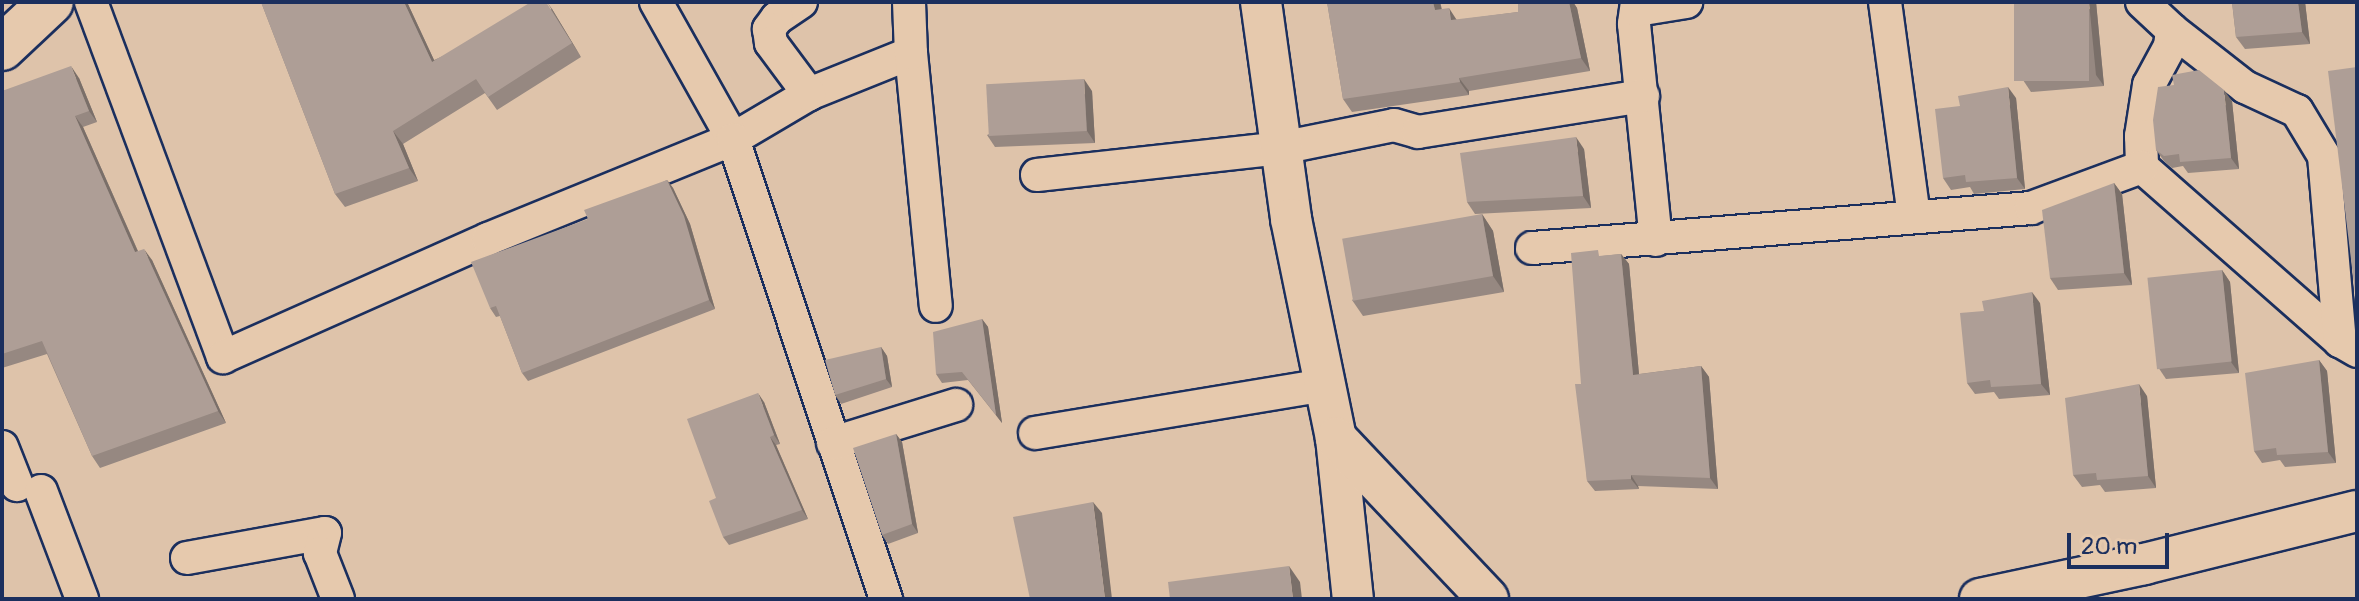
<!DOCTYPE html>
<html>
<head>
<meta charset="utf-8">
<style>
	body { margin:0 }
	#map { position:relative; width:2359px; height:601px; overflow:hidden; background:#dec3aa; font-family:Pangolin,sans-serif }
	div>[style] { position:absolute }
	.roads { filter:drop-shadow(2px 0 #1b2f5e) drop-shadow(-2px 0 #1b2f5e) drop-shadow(0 2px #1b2f5e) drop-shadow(0 -2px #1b2f5e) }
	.minor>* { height:32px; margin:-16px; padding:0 16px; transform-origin:16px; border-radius:16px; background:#e6c9ad }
	.tertiary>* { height:40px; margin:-20px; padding:0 20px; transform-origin:20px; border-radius:20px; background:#e6c9ad }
	.secondary>* { height:44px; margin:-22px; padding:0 22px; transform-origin:22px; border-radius:22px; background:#e6c9ad }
	.wall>* { inset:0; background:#968881 }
	.shaded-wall>* { inset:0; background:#7a6f69 }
	.building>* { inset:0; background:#ae9e96; transform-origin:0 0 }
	span { translate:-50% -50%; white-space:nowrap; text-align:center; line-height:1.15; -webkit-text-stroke:6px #e6c9ad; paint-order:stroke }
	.frame { position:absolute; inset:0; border:4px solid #1b2f5e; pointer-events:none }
	.scale { position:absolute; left:2067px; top:533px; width:102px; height:36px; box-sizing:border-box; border:4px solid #1b2f5e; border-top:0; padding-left:10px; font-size:24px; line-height:28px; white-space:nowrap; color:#1b2f5e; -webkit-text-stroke:6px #e6c9ad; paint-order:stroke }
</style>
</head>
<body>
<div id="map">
	<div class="roads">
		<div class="minor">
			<i style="left:91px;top:2px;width:379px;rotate:69.6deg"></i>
			<i style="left:223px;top:357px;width:290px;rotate:-24deg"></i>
			<i style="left:488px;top:239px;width:265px;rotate:-22.2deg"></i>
			<i style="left:733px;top:139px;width:88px;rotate:-30.6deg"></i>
			<i style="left:809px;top:94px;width:110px;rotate:-21.9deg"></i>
			<i style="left:911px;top:53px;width:254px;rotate:84.4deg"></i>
			<i style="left:656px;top:2px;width:157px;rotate:60.7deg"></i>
			<i style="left:733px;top:139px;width:485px;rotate:71.6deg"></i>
			<i style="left:801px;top:2px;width:29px;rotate:146deg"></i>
			<i style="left:777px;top:18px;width:14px;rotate:126deg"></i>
			<i style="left:769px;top:29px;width:14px;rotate:82deg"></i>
			<i style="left:771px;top:43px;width:64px;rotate:53.3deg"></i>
			<i style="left:909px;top:2px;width:51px;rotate:87.8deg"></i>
			<i style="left:1637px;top:2px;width:22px;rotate:98deg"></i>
			<i style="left:1634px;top:24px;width:217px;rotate:84.2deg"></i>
			<i style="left:1885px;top:2px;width:216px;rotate:82.3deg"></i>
			<i style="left:2142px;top:2px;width:41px;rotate:43deg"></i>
			<i style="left:2172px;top:30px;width:16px;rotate:97deg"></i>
			<i style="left:2170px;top:46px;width:44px;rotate:118.3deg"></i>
			<i style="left:2149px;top:85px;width:52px;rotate:98.9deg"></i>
			<i style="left:2141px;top:136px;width:31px;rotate:88deg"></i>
			<i style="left:2142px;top:167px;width:264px;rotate:41.3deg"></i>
			<i style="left:2340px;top:341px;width:20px;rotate:30deg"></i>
			<i style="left:1637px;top:10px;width:50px;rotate:-9.3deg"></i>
			<i style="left:2172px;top:30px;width:93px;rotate:38deg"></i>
			<i style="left:2245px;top:87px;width:57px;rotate:24.8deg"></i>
			<i style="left:2297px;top:111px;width:52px;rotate:59deg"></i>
			<i style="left:2324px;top:156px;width:186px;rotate:85.1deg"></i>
			<i style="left:1037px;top:175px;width:245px;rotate:-6.3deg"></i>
			<i style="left:1281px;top:148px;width:115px;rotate:-11.5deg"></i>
			<i style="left:1394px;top:125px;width:25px;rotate:16deg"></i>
			<i style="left:1418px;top:132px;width:228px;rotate:-9.1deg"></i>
			<i style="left:1532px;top:248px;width:501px;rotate:-4.58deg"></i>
			<i style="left:2031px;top:208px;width:118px;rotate:-20.3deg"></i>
			<i style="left:1035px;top:433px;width:294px;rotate:-9.4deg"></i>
			<i style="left:833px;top:443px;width:129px;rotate:-17.2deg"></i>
			<i style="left:2px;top:447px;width:41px;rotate:68.5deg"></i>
			<i style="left:41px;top:491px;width:116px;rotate:69.2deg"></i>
			<i style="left:187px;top:558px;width:140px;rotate:-10.3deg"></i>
			<i style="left:325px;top:533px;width:21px;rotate:104deg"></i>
			<i style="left:320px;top:553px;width:49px;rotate:68.6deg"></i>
		</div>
		<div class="tertiary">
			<i style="left:1261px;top:2px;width:219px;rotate:82.1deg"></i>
			<i style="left:1291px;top:219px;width:224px;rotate:78.4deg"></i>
			<i style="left:1336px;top:438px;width:162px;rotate:84deg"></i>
			<i style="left:1336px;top:438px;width:221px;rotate:46.6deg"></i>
			<i style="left:1980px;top:599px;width:168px;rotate:-12deg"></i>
			<i style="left:2144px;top:564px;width:219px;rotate:-14deg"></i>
		</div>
		<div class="secondary">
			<i style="left:2px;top:48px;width:67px;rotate:-43.2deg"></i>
		</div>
	</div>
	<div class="wall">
		<i style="clip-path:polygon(261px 2px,407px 2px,434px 60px,552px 9px,581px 57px,497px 110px,485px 93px,403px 144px,418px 181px,345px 207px,335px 194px)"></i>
		<i style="clip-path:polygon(1327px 2px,1440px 2px,1442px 9px,1457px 20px,1518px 12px,1518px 2px,1573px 2px,1577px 8px,1590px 71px,1469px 91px,1469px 95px,1352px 112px,1343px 99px)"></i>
		<i style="clip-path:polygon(2096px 2px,2104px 86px,2031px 92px,2023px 80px)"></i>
		<i style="clip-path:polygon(2232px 2px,2305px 2px,2310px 44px,2245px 49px,2236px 37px)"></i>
		<i style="clip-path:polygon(79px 78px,97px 122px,83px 127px,138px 251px,152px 260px,226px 423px,100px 468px,92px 456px,47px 354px,2px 368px,2px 91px)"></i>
		<i style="clip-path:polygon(1092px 91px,1095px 143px,995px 147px,987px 135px)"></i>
		<i style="clip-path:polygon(2016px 98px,2025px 189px,1974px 194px,1970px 187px,1951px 190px,1943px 178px)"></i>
		<i style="clip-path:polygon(2232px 101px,2239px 169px,2188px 173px,2183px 166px,2172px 168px,2164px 161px,2156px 150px)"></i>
		<i style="clip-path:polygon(1584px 149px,1591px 208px,1475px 214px,1467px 202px)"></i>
		<i style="clip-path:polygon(667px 180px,673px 188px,690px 224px,715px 309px,528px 381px,522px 373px,500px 316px,496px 317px,490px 308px,588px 219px)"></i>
		<i style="clip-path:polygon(2114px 183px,2122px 194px,2132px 285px,2058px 290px,2050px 278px)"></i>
		<i style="clip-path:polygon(1482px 214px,1493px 231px,1504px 292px,1363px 316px,1352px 300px)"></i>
		<i style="clip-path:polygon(1621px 254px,1629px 264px,1639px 374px,1701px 366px,1709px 377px,1718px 489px,1638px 486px,1639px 489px,1595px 491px,1587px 481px,1581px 384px,1602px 256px)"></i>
		<i style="clip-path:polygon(2222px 270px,2230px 282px,2239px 373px,2166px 379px,2158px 367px)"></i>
		<i style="clip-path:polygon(2040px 303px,2050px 395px,1999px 399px,1994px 392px,1975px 394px,1967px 383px,1984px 311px)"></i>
		<i style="clip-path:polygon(982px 319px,988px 327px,1002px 423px,968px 380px,942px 383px,936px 374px)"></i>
		<i style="clip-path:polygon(881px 347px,887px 356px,892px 387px,841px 404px,835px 395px)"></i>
		<i style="clip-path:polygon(2319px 360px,2327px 371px,2336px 463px,2285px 467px,2280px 460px,2262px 463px,2254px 451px)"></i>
		<i style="clip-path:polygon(2147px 396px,2156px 488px,2105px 492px,2100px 485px,2082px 487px,2073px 475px)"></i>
		<i style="clip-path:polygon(764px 402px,780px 444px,776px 445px,808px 519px,729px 545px,723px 537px)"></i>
		<i style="clip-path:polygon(896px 434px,902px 442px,918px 533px,888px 544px,882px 535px)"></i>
	</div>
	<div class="shaded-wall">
		<i style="clip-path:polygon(404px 2px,407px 2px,441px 75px,432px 62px)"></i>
		<i style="clip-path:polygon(547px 2px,552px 9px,581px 57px,572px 43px)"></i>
		<i style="clip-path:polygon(1433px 2px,1440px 2px,1444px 24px,1435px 10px)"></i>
		<i style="clip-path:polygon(1569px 2px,1573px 2px,1577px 8px,1590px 71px,1581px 58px)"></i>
		<i style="clip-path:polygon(2089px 2px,2096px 2px,2104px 86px,2096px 75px)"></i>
		<i style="clip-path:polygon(2298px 2px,2305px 2px,2310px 44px,2302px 32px)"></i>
		<i style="clip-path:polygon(1449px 8px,1458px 22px,1451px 20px)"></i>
		<i style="clip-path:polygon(71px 66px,79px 78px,97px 122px,89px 111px)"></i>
		<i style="clip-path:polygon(1459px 78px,1469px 91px,1469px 95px,1460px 82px)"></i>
		<i style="clip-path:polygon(1084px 79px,1092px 91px,1095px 143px,1087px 131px)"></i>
		<i style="clip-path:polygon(2008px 87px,2016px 98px,2025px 189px,2017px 178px)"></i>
		<i style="clip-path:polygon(2224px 90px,2232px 101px,2239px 169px,2231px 158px)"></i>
		<i style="clip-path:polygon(75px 116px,83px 127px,143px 263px,135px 252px)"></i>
		<i style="clip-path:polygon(393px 131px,403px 144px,418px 181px,409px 168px)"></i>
		<i style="clip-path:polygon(1576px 137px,1584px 149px,1591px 208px,1583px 196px)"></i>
		<i style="clip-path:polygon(667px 180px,673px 188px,690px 224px,715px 309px,709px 300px)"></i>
		<i style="clip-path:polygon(2114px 183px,2122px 194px,2132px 285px,2124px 273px)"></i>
		<i style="clip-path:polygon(1482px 214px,1493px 231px,1504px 292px,1493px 276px)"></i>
		<i style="clip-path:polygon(144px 249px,152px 260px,226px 423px,218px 411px)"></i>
		<i style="clip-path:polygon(1621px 254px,1629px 264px,1640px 386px,1633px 375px)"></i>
		<i style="clip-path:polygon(2222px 270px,2230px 282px,2239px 373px,2231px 362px)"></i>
		<i style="clip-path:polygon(2032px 292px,2040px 303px,2050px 395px,2041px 384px)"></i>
		<i style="clip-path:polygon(982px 319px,988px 327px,1002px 423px,996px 415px)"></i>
		<i style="clip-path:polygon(881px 347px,887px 356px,892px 387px,886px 379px)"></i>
		<i style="clip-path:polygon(2319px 360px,2327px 371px,2336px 463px,2328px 452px)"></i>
		<i style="clip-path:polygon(1701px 366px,1709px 377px,1718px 489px,1710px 478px)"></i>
		<i style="clip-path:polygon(2139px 384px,2147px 396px,2156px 488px,2148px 476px)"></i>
		<i style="clip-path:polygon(758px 393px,764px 402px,780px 444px,774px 435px)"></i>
		<i style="clip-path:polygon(896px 434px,902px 442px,918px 533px,912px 524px)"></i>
		<i style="clip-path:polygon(770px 437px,776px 445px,808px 519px,802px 510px)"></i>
		<i style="clip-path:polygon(1631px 475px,1638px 486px,1639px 489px,1631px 479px)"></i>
		<i style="clip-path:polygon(1093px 502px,1102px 513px,1112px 599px,1105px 599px)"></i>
		<i style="clip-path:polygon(1289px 566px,1300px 582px,1302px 599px,1293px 599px)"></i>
	</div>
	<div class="building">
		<i style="clip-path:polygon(261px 2px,404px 2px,432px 62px,531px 2px,546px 2px,572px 43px,488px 97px,476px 79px,393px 131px,409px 168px,335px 194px)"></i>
		<i style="clip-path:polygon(1327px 2px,1433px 2px,1435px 10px,1449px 8px,1451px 20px,1518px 12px,1518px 2px,1569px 2px,1581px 58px,1459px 78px,1460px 82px,1343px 99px)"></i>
		<i style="left:2014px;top:2px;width:75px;height:79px"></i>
		<i style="clip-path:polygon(2232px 2px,2298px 2px,2302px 32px,2236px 37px)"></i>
		<i style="clip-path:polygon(71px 66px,89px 111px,75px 116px,135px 252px,144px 249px,218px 411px,92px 456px,42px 341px,2px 354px,2px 91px)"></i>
		<i style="clip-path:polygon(2357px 67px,2357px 300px,2356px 300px,2328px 71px)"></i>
		<i style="clip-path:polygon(2199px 70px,2224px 90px,2231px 158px,2180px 162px,2179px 154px,2164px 156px,2156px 150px,2153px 120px,2158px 87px,2174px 85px,2172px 75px)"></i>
		<i style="left:1084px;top:79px;width:52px;height:98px;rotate:87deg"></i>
		<i style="clip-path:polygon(2008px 87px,2017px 178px,1966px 182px,1965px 175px,1943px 178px,1935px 109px,1960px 106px,1958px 96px)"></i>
		<i style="clip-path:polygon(1576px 137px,1583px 196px,1467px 202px,1460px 153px)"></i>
		<i style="clip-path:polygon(667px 180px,684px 216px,709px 300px,522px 373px,496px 306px,490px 308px,471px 262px,588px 219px,584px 210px)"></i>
		<i style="clip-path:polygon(2114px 183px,2124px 273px,2050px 278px,2042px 210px)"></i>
		<i style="left:1482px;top:214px;width:63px;height:142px;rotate:80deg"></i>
		<i style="clip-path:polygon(1598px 250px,1599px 256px,1621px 254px,1633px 375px,1701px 366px,1710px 478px,1631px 475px,1631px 479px,1587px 481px,1575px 384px,1581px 384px,1571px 253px)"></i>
		<i style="left:2222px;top:270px;width:92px;height:75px;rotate:84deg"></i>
		<i style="clip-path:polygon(2032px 292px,2041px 384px,1991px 387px,1990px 380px,1967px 383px,1960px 313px,1984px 311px,1982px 301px)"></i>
		<i style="clip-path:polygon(982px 319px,996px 415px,962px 372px,936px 374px,933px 332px)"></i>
		<i style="clip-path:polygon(881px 347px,886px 379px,835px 395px,825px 360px)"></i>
		<i style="clip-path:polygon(2319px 360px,2328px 452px,2277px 455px,2276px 448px,2254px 451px,2245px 373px)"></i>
		<i style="clip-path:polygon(2139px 384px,2148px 476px,2097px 480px,2096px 473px,2073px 475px,2065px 398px)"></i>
		<i style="clip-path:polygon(758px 393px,774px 435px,770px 437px,802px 510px,723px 537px,709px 501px,716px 498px,687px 419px)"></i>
		<i style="clip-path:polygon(896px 434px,912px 524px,882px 535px,853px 448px)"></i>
		<i style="clip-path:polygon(1093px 502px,1105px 599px,1030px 599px,1013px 517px)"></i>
		<i style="clip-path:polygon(1289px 566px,1293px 599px,1170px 599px,1168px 582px)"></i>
	</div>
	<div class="frame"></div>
	<div class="scale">20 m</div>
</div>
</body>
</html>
